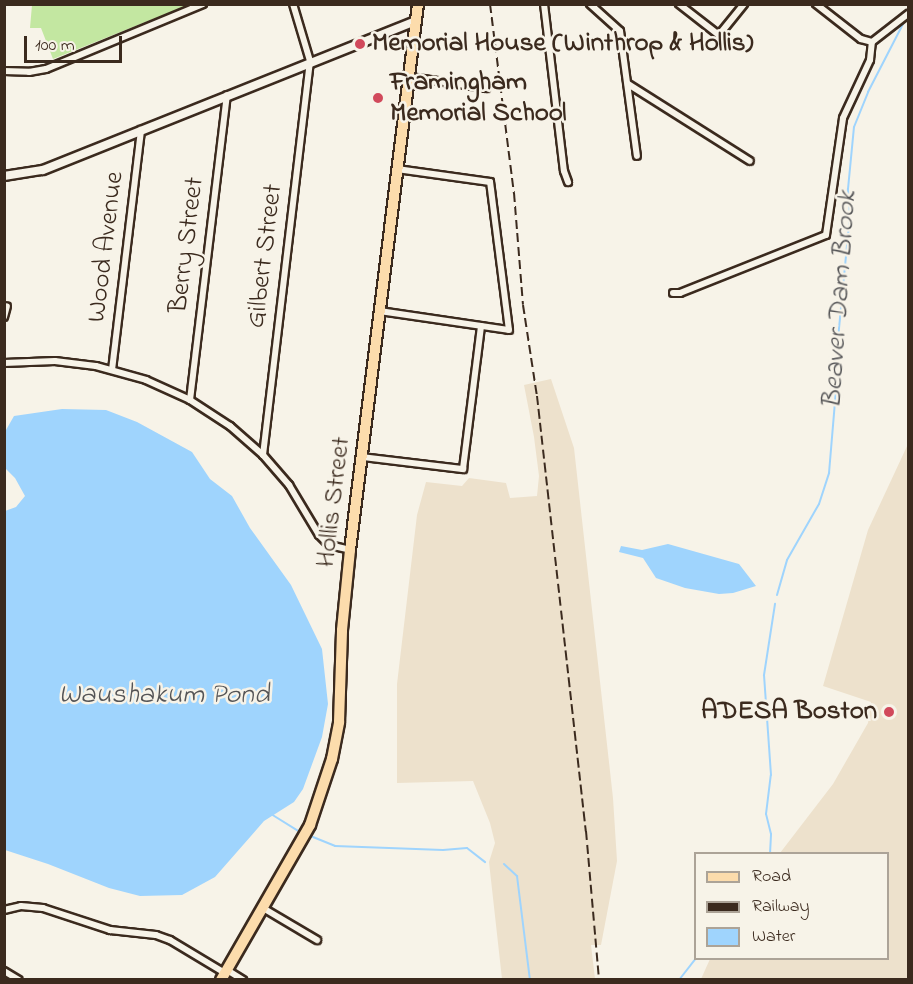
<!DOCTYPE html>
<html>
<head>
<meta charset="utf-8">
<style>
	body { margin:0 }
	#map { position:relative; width:913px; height:984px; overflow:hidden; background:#f7f3e8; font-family:"Indie Flower",sans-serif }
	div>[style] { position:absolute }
	.built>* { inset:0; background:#ede1cc }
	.green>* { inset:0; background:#c3e7a1 }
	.water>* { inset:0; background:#9fd4fd }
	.stream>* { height:2px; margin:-1px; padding:0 1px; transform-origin:1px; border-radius:1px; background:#9fd4fd }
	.roads { filter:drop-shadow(2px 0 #3b2a1e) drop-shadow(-2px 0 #3b2a1e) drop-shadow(0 2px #3b2a1e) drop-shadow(0 -2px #3b2a1e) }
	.minor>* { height:6px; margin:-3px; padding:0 3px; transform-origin:3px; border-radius:3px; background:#f7f3e8 }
	.tertiary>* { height:8px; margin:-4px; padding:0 4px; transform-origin:4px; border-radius:4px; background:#f7f3e8 }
	.primary>* { height:10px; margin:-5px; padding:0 5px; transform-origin:5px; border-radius:5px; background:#fcdcac }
	.rail>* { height:2px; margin-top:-1px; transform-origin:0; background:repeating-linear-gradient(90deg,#3b2a1e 0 9px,transparent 0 13.5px) }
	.dots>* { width:16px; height:16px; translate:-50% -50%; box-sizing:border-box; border:3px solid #f7f3e8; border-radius:50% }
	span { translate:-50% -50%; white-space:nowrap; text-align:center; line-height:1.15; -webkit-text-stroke:5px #f7f3e8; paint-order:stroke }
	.poi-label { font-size:27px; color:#3b2a1e; font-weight:700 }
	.left { translate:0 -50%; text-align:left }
	.right { translate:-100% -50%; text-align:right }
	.street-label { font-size:27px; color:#3b2a1e }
	.water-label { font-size:28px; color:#545456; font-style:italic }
	.frame { position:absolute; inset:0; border:6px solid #3b2a1e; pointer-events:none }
	.legend { position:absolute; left:694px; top:852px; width:195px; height:108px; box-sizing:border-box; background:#f7f3e8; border:2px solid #aca397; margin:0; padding:8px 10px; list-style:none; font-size:18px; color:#3b2a1e }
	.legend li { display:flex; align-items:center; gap:12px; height:30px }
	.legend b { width:30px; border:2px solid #aca397 }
	.scale { position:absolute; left:24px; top:36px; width:98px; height:27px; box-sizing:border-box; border:3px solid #3b2a1e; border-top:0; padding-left:8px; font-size:18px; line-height:21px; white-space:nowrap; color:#3b2a1e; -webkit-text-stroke:4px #f7f3e8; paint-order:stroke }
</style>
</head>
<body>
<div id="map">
	<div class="built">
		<i style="clip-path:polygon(551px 379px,574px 448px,613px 798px,617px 861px,601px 945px,591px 945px,595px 979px,502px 979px,489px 862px,495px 843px,490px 823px,473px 781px,397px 783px,397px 684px,417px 515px,426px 482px,462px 486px,469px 478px,506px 483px,510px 498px,537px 496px,539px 476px,534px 437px,524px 385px)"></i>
		<i style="clip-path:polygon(908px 444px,908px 979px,701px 979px,710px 959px,888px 958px,888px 854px,780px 853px,833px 784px,868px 723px,871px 702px,823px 686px,868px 530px)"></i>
	</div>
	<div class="green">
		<i style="clip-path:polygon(32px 5px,32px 4px,188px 5px,53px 59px,41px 28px,30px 28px)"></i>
	</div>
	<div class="water">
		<i style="clip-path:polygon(62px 409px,106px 410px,137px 422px,192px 452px,210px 479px,232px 496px,250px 528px,291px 585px,322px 649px,328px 704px,322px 737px,303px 789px,294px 802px,264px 821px,215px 877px,182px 895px,140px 896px,109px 888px,48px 864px,5px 850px,5px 511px,16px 507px,25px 496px,15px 478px,6px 469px,6px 430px,14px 416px)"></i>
		<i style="clip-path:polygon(668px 544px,739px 564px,756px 586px,733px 593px,719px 594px,685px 588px,656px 578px,643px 558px,619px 552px,621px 546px,642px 550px)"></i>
	</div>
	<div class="stream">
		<i style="left:777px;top:595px;width:36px;rotate:-74deg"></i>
		<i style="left:787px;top:560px;width:64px;rotate:-60.3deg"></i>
		<i style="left:819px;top:504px;width:33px;rotate:-72deg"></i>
		<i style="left:829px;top:473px;width:84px;rotate:-85.2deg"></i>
		<i style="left:836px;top:389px;width:19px;rotate:-93deg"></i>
		<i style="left:835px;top:370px;width:157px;rotate:-84.5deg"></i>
		<i style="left:850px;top:214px;width:25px;rotate:-95deg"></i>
		<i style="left:848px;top:189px;width:62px;rotate:-84.5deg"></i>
		<i style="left:854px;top:127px;width:38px;rotate:-68deg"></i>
		<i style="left:868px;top:92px;width:81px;rotate:-62.8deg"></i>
		<i style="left:271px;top:814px;width:31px;rotate:32deg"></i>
		<i style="left:313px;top:837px;width:24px;rotate:22deg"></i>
		<i style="left:335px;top:846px;width:108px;rotate:2.1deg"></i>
		<i style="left:443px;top:850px;width:24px;rotate:-5deg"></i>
		<i style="left:467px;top:848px;width:23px;rotate:38deg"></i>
		<i style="left:770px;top:854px;width:20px;rotate:-87deg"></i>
		<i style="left:771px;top:834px;width:21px;rotate:-104deg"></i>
		<i style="left:766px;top:814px;width:39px;rotate:-83deg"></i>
		<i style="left:771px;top:775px;width:100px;rotate:-94deg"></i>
		<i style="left:764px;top:675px;width:72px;rotate:-81.2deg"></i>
		<i style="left:504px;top:864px;width:18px;rotate:43deg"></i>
		<i style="left:517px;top:876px;width:105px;rotate:82.9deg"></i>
		<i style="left:679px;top:980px;width:28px;rotate:-52deg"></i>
	</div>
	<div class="roads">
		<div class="minor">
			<i style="left:544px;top:4px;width:168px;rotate:83.2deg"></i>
			<i style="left:564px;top:171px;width:12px;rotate:70deg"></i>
			<i style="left:590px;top:4px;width:40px;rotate:42deg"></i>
			<i style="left:620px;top:31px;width:126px;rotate:82.3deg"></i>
			<i style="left:679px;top:4px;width:51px;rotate:37.8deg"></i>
			<i style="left:719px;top:35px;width:40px;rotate:-51deg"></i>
			<i style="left:816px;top:4px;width:57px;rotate:37.9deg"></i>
			<i style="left:861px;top:39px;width:11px;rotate:15deg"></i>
			<i style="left:872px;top:42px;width:46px;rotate:-37.9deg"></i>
			<i style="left:4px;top:71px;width:25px;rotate:2deg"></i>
			<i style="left:29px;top:72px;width:17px;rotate:-10deg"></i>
			<i style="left:46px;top:69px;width:170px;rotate:-22.5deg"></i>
			<i style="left:409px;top:77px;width:78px;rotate:8.1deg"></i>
			<i style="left:628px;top:84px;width:144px;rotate:32.3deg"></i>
			<i style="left:673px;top:293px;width:7px"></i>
			<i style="left:680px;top:293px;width:157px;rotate:-21.7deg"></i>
			<i style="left:826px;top:235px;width:118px;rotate:-81.7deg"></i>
			<i style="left:843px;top:118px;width:64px;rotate:-65deg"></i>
			<i style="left:870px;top:60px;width:18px;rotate:-84deg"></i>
			<i style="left:379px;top:311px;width:131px;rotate:8.3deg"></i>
			<i style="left:509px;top:330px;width:149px;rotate:-97.3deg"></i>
			<i style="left:490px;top:182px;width:94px;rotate:-172deg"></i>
			<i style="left:4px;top:317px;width:11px;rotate:-75deg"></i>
			<i style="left:4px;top:363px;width:51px;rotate:-2.2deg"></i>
			<i style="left:55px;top:361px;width:41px;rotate:7deg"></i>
			<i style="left:96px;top:366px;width:52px;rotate:15.6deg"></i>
			<i style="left:146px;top:380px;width:48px;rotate:24.4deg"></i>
			<i style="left:190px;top:400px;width:48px;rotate:33deg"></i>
			<i style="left:230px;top:426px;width:44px;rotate:41.3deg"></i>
			<i style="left:263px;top:455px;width:40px;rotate:49deg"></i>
			<i style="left:289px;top:485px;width:58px;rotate:59deg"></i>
			<i style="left:319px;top:535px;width:14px;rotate:45deg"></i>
			<i style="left:329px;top:545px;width:22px;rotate:13deg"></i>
			<i style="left:112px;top:370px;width:242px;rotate:-83.1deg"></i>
			<i style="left:190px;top:400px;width:307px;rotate:-83.1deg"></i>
			<i style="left:263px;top:455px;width:397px;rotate:-83.2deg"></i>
			<i style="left:310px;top:61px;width:59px;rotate:-106.6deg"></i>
			<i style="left:362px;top:457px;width:102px;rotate:6.8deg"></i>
			<i style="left:463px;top:469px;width:144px;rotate:-82.8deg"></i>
			<i style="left:263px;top:908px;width:63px;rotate:30.7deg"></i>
			<i style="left:4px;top:910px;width:17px;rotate:-13deg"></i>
			<i style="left:21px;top:906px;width:22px;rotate:5deg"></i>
			<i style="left:43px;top:908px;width:71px;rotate:18.2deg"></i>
			<i style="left:110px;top:930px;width:46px;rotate:6.2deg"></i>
			<i style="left:156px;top:935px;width:15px;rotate:20deg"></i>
			<i style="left:170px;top:940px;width:64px;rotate:31deg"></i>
			<i style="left:227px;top:970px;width:19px;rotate:32deg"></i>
			<i style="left:4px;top:971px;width:17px;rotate:31deg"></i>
		</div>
		<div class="tertiary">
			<i style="left:4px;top:176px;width:39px;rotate:-9deg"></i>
			<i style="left:43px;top:170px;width:401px;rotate:-21.8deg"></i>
		</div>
		<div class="primary">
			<i style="left:221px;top:980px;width:179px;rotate:-60.1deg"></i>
			<i style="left:310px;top:825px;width:70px;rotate:-71.6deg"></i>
			<i style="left:332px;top:759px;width:38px;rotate:-79deg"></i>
			<i style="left:339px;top:722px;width:92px;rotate:-88.1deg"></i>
			<i style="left:342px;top:630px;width:80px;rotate:-84.3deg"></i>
			<i style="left:350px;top:550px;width:550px;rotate:-82.9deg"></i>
		</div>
	</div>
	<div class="rail">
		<i style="left:490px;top:4px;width:191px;rotate:82.8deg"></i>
		<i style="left:514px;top:193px;width:112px;rotate:85.4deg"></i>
		<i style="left:523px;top:305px;width:92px;rotate:81.3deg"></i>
		<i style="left:537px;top:396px;width:438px;rotate:83.6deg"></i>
		<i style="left:586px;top:831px;width:150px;rotate:85deg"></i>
	</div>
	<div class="dots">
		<i style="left:360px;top:44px;background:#d1495b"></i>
		<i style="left:378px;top:98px;background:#d1495b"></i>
		<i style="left:889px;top:712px;background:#d1495b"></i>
	</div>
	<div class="poi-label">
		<span class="left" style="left:372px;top:44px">Memorial House (Winthrop &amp; Hollis)</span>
		<span class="left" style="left:390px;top:98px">Framingham<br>Memorial School</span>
		<span class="right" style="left:877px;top:712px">ADESA Boston</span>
	</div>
	<div class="street-label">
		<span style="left:187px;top:245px;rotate:-83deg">Berry Street</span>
		<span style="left:106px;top:247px;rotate:-83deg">Wood Avenue</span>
		<span style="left:265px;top:256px;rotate:-83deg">Gilbert Street</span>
		<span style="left:334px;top:502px;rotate:-83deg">Hollis Street</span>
	</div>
	<div class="water-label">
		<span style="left:841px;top:300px;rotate:-86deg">Beaver Dam Brook</span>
		<span style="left:164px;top:696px">Waushakum Pond</span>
	</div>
	<div class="frame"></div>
	<ul class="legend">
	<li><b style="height:8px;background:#fcdcac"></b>Road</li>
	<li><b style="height:8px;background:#3b2a1e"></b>Railway</li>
	<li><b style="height:16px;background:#9fd4fd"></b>Water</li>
	</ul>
	<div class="scale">100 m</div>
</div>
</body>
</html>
